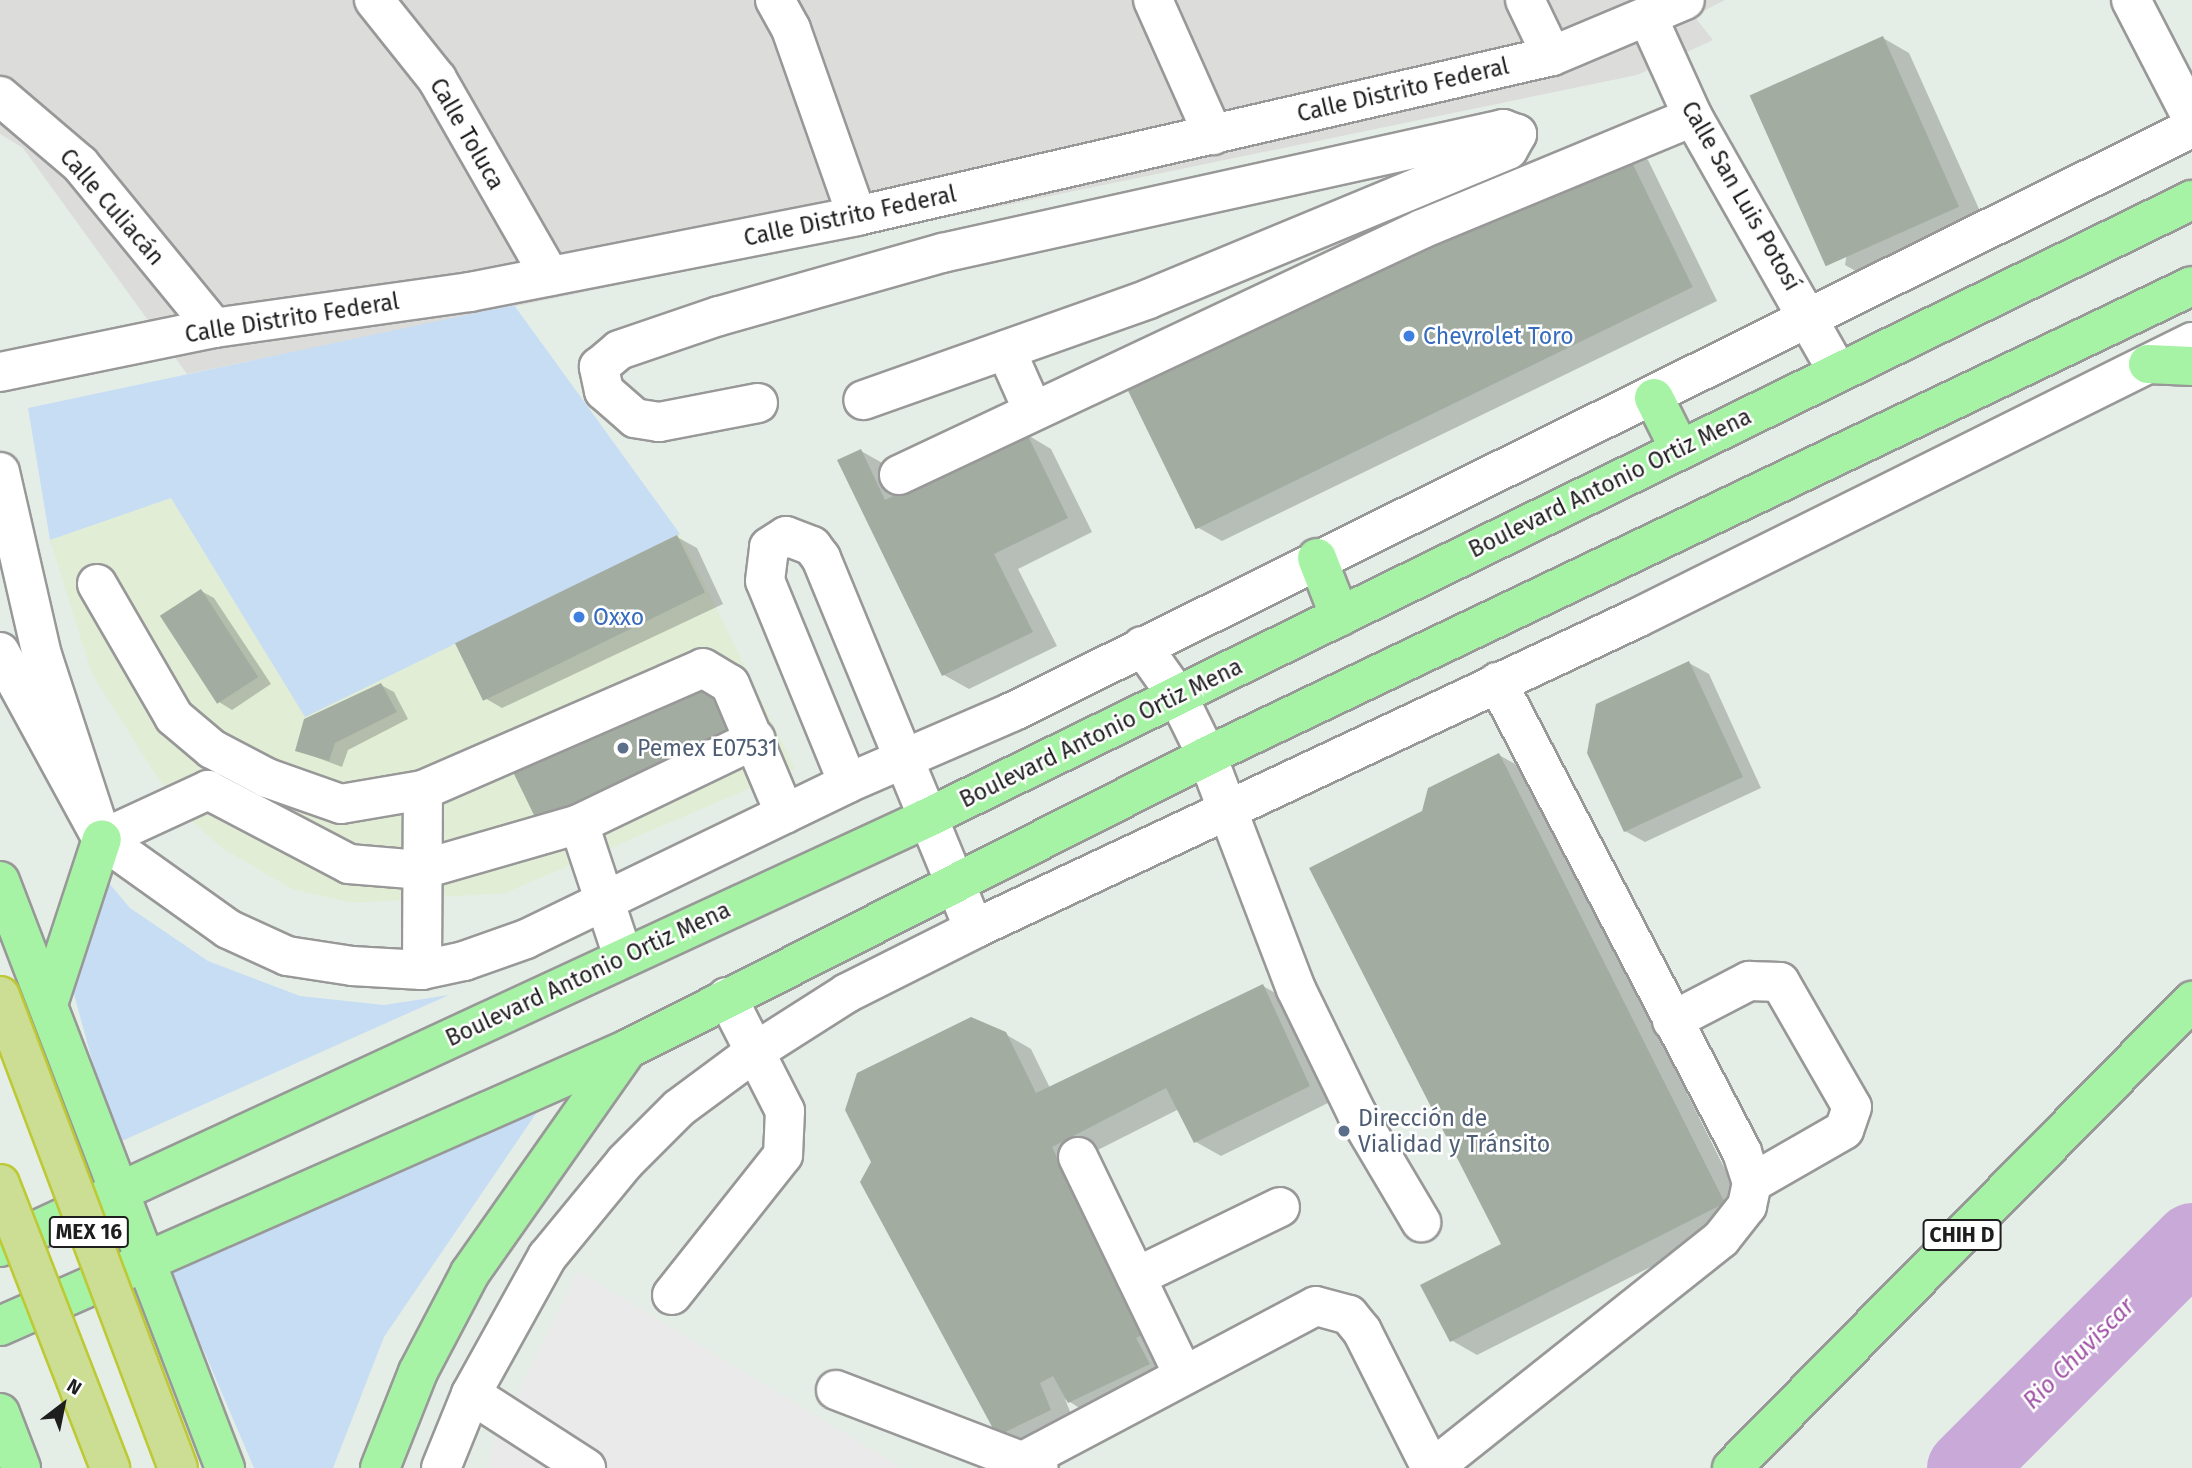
<!DOCTYPE html>
<html>
<head>
<meta charset="utf-8">
<style>
	body { margin:0 }
	#map { position:relative; width:2192px; height:1468px; overflow:hidden; background:#e5eee6; font-family:"Fira Sans",sans-serif }
	div>[style] { position:absolute }
	.residential>* { inset:0; background:#dcdcdb }
	.commercial>* { inset:0; background:#e2edd6 }
	.park>* { inset:0; background:#c6ddf4 }
	.parking>* { inset:0; background:#eaeaea }
	.shadow>* { inset:0; background:#0003 }
	.river>* { height:77px; margin:-38.5px; padding:0 38.5px; transform-origin:38.5px; border-radius:38.5px; background:#c8a9d8 }
	.building>* { inset:0; background:#a3aca1; transform-origin:0 0 }
	.roads { filter:drop-shadow(2px 0 #989898) drop-shadow(-2px 0 #989898) drop-shadow(0 2px #989898) drop-shadow(0 -2px #989898) }
	.minor>* { height:38px; margin:-19px; padding:0 19px; transform-origin:19px; border-radius:19px; background:#fff }
	.major>* { height:38px; margin:-19px; padding:0 19px; transform-origin:19px; border-radius:19px; background:#a6f3a5 }
	.bridges { filter:drop-shadow(2px 0 #bdc935) drop-shadow(-2px 0 #bdc935) drop-shadow(0 2px #bdc935) drop-shadow(0 -2px #bdc935) }
	.highway-bridge>* { height:38px; margin:-19px; padding:0 19px; transform-origin:19px; border-radius:19px; background:#ccde94 }
	.dots>* { width:19px; height:19px; translate:-50% -50%; box-sizing:border-box; border:4px solid #fff; border-radius:50% }
	span { translate:-50% -50%; white-space:nowrap; text-align:center; line-height:1.15; -webkit-text-stroke:5px #fff; paint-order:stroke }
	.shield-label span { padding:2px 5px; background:#fff; border:2px solid; border-radius:5px; -webkit-text-stroke-width:0 }
	.shield-label { font-size:21px; color:#1e1e1e; font-weight:700 }
	.street-label { font-size:23px; color:#1e1e1e }
	.shop-label { font-size:23px; color:#366cbe }
	.left { translate:0 -50%; text-align:left }
	.service-label { font-size:23px; color:#4e5e75 }
	.water-label { font-size:24px; color:#9f53a5; font-style:italic }
	.north { position:absolute; left:28px; top:1370px; width:70px; height:70px; -webkit-text-stroke:5px #fff; paint-order:stroke; rotate:32deg; font-size:19px; font-weight:700; line-height:28px; text-align:center; color:#1e1e1e }
	.north::after { content:''; display:block; margin:auto; width:24px; height:32px; background:#1e1e1e; clip-path:polygon(50% 0,100% 100%,50% 72%,0 100%) }
</style>
</head>
<body>
<div id="map">
	<div class="residential">
		<i style="clip-path:polygon(0 0,1725px 0,1694px 16px,1713px 40px,1637px 75px,187px 374px,23px 148px,0 134px)"></i>
	</div>
	<div class="commercial">
		<i style="clip-path:polygon(171px 498px,305px 716px,680px 534px,795px 769px,505px 893px,352px 903px,292px 889px,222px 848px,186px 816px,152px 769px,92px 674px,50px 540px)"></i>
	</div>
	<div class="park">
		<i style="clip-path:polygon(514px 305px,680px 534px,305px 717px,171px 498px,50px 540px,28px 408px)"></i>
		<i style="clip-path:polygon(97px 869px,130px 908px,208px 961px,300px 996px,384px 1005px,449px 995px,115px 1144px,69px 976px)"></i>
		<i style="clip-path:polygon(552px 1090px,384px 1337px,333px 1468px,254px 1468px,171px 1274px)"></i>
	</div>
	<div class="parking">
		<i style="clip-path:polygon(578px 1271px,609px 1290px,902px 1468px,488px 1468px,495px 1439px)"></i>
	</div>
	<div class="shadow">
		<i style="clip-path:polygon(1883px 38px,1909px 53px,1984px 220px,1870px 279px,1845px 265px)"></i>
		<i style="clip-path:polygon(1623px 146px,1648px 160px,1717px 301px,1222px 541px,1197px 527px)"></i>
		<i style="clip-path:polygon(1026px 434px,1051px 449px,1092px 532px,1018px 569px,1057px 646px,969px 689px,944px 675px,861px 451px,886px 465px)"></i>
		<i style="clip-path:polygon(677px 537px,697px 548px,723px 604px,502px 708px,483px 697px)"></i>
		<i style="clip-path:polygon(201px 591px,214px 598px,271px 684px,232px 710px,219px 702px)"></i>
		<i style="clip-path:polygon(1689px 663px,1709px 674px,1761px 788px,1645px 842px,1625px 831px)"></i>
		<i style="clip-path:polygon(711px 678px,753px 736px,556px 829px,537px 818px)"></i>
		<i style="clip-path:polygon(381px 685px,394px 692px,408px 719px,348px 750px,342px 767px,297px 750px)"></i>
		<i style="clip-path:polygon(1499px 755px,1524px 769px,1749px 1217px,1477px 1355px,1451px 1340px,1504px 1245px,1424px 813px)"></i>
		<i style="clip-path:polygon(1263px 986px,1288px 1000px,1334px 1100px,1221px 1156px,1196px 1142px,1179px 1109px,1076px 1161px,1174px 1378px,1094px 1417px,1065px 1399px,1075px 1424px,1024px 1449px,999px 1434px,1005px 1034px,1031px 1049px,1050px 1088px)"></i>
	</div>
	<div class="river">
		<i style="left:1965px;top:1468px;width:321px;rotate:-45deg"></i>
	</div>
	<div class="building">
		<i style="left:1883px;top:36px;width:187px;height:146px;rotate:66deg"></i>
		<i style="left:1623px;top:144px;width:159px;height:553px;rotate:64deg"></i>
		<i style="clip-path:polygon(1026px 432px,1068px 518px,994px 554px,1033px 632px,942px 676px,837px 460px,861px 449px,885px 500px)"></i>
		<i style="left:677px;top:535px;width:64px;height:247px;rotate:64deg"></i>
		<i style="left:201px;top:589px;width:105px;height:49px;rotate:57deg"></i>
		<i style="clip-path:polygon(1689px 661px,1743px 777px,1624px 832px,1587px 753px,1596px 704px)"></i>
		<i style="left:711px;top:676px;width:55px;height:220px;rotate:64deg"></i>
		<i style="clip-path:polygon(381px 683px,397px 712px,335px 743px,329px 761px,295px 751px,304px 719px)"></i>
		<i style="clip-path:polygon(1499px 753px,1725px 1203px,1450px 1342px,1420px 1285px,1501px 1244px,1309px 868px,1422px 811px,1428px 788px)"></i>
		<i style="clip-path:polygon(1263px 984px,1310px 1086px,1194px 1143px,1166px 1088px,1052px 1147px,1145px 1333px,1136px 1338px,1150px 1364px,1068px 1403px,1053px 1376px,1040px 1383px,1051px 1410px,997px 1436px,860px 1182px,871px 1162px,845px 1110px,857px 1073px,971px 1017px,1006px 1032px,1036px 1093px)"></i>
	</div>
	<div class="roads">
		<div class="minor">
			<i style="left:374px;top:0;width:101px;rotate:51.4deg"></i>
			<i style="left:437px;top:79px;width:227px;rotate:60.2deg"></i>
			<i style="left:775px;top:0;width:33px;rotate:61deg"></i>
			<i style="left:791px;top:29px;width:198px;rotate:70.6deg"></i>
			<i style="left:1153px;top:0;width:148px;rotate:66deg"></i>
			<i style="left:1525px;top:0;width:62px;rotate:64.3deg"></i>
			<i style="left:2131px;top:0;width:133px;rotate:62.7deg"></i>
			<i style="left:1649px;top:20px;width:107px;rotate:65.6deg"></i>
			<i style="left:1693px;top:117px;width:291px;rotate:60.4deg"></i>
			<i style="left:0;top:96px;width:105px;rotate:40.4deg"></i>
			<i style="left:80px;top:164px;width:212px;rotate:50.7deg"></i>
			<i style="left:1006px;top:350px;width:67px;rotate:66.1deg"></i>
			<i style="left:0;top:372px;width:218px;rotate:-11.6deg"></i>
			<i style="left:214px;top:328px;width:259px;rotate:-8deg"></i>
			<i style="left:470px;top:292px;width:394px;rotate:-11.1deg"></i>
			<i style="left:857px;top:216px;width:713px;rotate:-12.96deg"></i>
			<i style="left:1552px;top:56px;width:144px;rotate:-22.8deg"></i>
			<i style="left:758px;top:403px;width:101px;rotate:169.1deg"></i>
			<i style="left:659px;top:422px;width:24px;rotate:-171deg"></i>
			<i style="left:635px;top:418px;width:41px;rotate:-138.9deg"></i>
			<i style="left:604px;top:391px;width:25px;rotate:-102deg"></i>
			<i style="left:599px;top:367px;width:26px;rotate:-40deg"></i>
			<i style="left:619px;top:350px;width:106px;rotate:-18.8deg"></i>
			<i style="left:719px;top:316px;width:232px;rotate:-15.8deg"></i>
			<i style="left:942px;top:253px;width:575px;rotate:-12.46deg"></i>
			<i style="left:1503px;top:129px;width:15px;rotate:20deg"></i>
			<i style="left:1517px;top:134px;width:18px;rotate:119deg"></i>
			<i style="left:1508px;top:150px;width:389px;rotate:157.5deg"></i>
			<i style="left:1149px;top:299px;width:303px;rotate:160.5deg"></i>
			<i style="left:0;top:472px;width:188px;rotate:77.1deg"></i>
			<i style="left:42px;top:655px;width:194px;rotate:71.9deg"></i>
			<i style="left:102px;top:839px;width:117px;rotate:-24.8deg"></i>
			<i style="left:208px;top:790px;width:159px;rotate:27.7deg"></i>
			<i style="left:349px;top:864px;width:71px;rotate:4.8deg"></i>
			<i style="left:420px;top:870px;width:166px;rotate:-16.1deg"></i>
			<i style="left:579px;top:824px;width:196px;rotate:-25.7deg"></i>
			<i style="left:899px;top:475px;width:578px;rotate:-25.19deg"></i>
			<i style="left:1422px;top:229px;width:293px;rotate:-22.5deg"></i>
			<i style="left:97px;top:584px;width:154px;rotate:59.9deg"></i>
			<i style="left:174px;top:717px;width:50px;rotate:40.1deg"></i>
			<i style="left:212px;top:749px;width:62px;rotate:27.8deg"></i>
			<i style="left:267px;top:778px;width:78px;rotate:19.4deg"></i>
			<i style="left:341px;top:804px;width:83px;rotate:-9.7deg"></i>
			<i style="left:423px;top:790px;width:305px;rotate:-23.5deg"></i>
			<i style="left:703px;top:668px;width:31px;rotate:31deg"></i>
			<i style="left:730px;top:684px;width:141px;rotate:67.1deg"></i>
			<i style="left:1142px;top:646px;width:62px;rotate:54.8deg"></i>
			<i style="left:1178px;top:697px;width:66px;rotate:63.8deg"></i>
			<i style="left:1207px;top:756px;width:249px;rotate:69.1deg"></i>
			<i style="left:1296px;top:989px;width:139px;rotate:64deg"></i>
			<i style="left:1357px;top:1114px;width:126px;rotate:59.3deg"></i>
			<i style="left:0;top:652px;width:213px;rotate:61.4deg"></i>
			<i style="left:102px;top:839px;width:155px;rotate:35.5deg"></i>
			<i style="left:228px;top:929px;width:65px;rotate:24.6deg"></i>
			<i style="left:287px;top:956px;width:66px;rotate:8.7deg"></i>
			<i style="left:352px;top:966px;width:70px;rotate:3.3deg"></i>
			<i style="left:422px;top:970px;width:43px;rotate:-12.1deg"></i>
			<i style="left:464px;top:961px;width:66px;rotate:-19.5deg"></i>
			<i style="left:526px;top:939px;width:358px;rotate:-25.8deg"></i>
			<i style="left:848px;top:783px;width:179px;rotate:-23.4deg"></i>
			<i style="left:1012px;top:712px;width:1317px;rotate:-26.33deg"></i>
			<i style="left:848px;top:783px;width:218px;rotate:-112.3deg"></i>
			<i style="left:765px;top:581px;width:34px;rotate:-83deg"></i>
			<i style="left:769px;top:547px;width:20px;rotate:-33deg"></i>
			<i style="left:786px;top:536px;width:28px;rotate:21deg"></i>
			<i style="left:812px;top:546px;width:15px;rotate:53deg"></i>
			<i style="left:821px;top:558px;width:401px;rotate:67.6deg"></i>
			<i style="left:579px;top:824px;width:139px;rotate:71.6deg"></i>
			<i style="left:422px;top:970px;width:180px;rotate:-89.7deg"></i>
			<i style="left:1672px;top:1021px;width:87px;rotate:-27.5deg"></i>
			<i style="left:1749px;top:981px;width:31px;rotate:2deg"></i>
			<i style="left:1780px;top:982px;width:144px;rotate:60.1deg"></i>
			<i style="left:1852px;top:1107px;width:24px;rotate:109deg"></i>
			<i style="left:1844px;top:1130px;width:106px;rotate:150.1deg"></i>
			<i style="left:1078px;top:1157px;width:239px;rotate:64.2deg"></i>
			<i style="left:1136px;top:1277px;width:160px;rotate:-25.9deg"></i>
			<i style="left:672px;top:1295px;width:179px;rotate:-51.6deg"></i>
			<i style="left:783px;top:1155px;width:44px;rotate:-87.4deg"></i>
			<i style="left:785px;top:1111px;width:128px;rotate:-117deg"></i>
			<i style="left:836px;top:1390px;width:217px;rotate:21deg"></i>
			<i style="left:471px;top:1394px;width:137px;rotate:32.8deg"></i>
			<i style="left:1025px;top:1460px;width:329px;rotate:-27.9deg"></i>
			<i style="left:1316px;top:1306px;width:34px;rotate:15deg"></i>
			<i style="left:1349px;top:1315px;width:21px;rotate:51deg"></i>
			<i style="left:1362px;top:1331px;width:153px;rotate:63.3deg"></i>
			<i style="left:441px;top:1468px;width:80px;rotate:-67.9deg"></i>
			<i style="left:471px;top:1394px;width:157px;rotate:-61deg"></i>
			<i style="left:547px;top:1257px;width:123px;rotate:-50.6deg"></i>
			<i style="left:625px;top:1162px;width:76px;rotate:-45deg"></i>
			<i style="left:679px;top:1108px;width:96px;rotate:-36.5deg"></i>
			<i style="left:756px;top:1051px;width:108px;rotate:-32.5deg"></i>
			<i style="left:847px;top:993px;width:142px;rotate:-26.7deg"></i>
			<i style="left:974px;top:929px;width:732px;rotate:-25.13deg"></i>
			<i style="left:1637px;top:618px;width:620px;rotate:-26.44deg"></i>
			<i style="left:1433px;top:1468px;width:368px;rotate:-38.5deg"></i>
			<i style="left:1721px;top:1239px;width:42px;rotate:-51.8deg"></i>
			<i style="left:1747px;top:1206px;width:24px;rotate:-78deg"></i>
			<i style="left:1752px;top:1183px;width:33px;rotate:-108deg"></i>
			<i style="left:1742px;top:1152px;width:530px;rotate:-117.53deg"></i>
		</div>
		<div class="major">
			<i style="left:2148px;top:364px;width:44px;rotate:2.6deg"></i>
			<i style="left:1654px;top:398px;width:56px;rotate:63.4deg"></i>
			<i style="left:1317px;top:558px;width:63px;rotate:68.7deg"></i>
			<i style="left:0;top:881px;width:629px;rotate:69.03deg"></i>
			<i style="left:49px;top:1001px;width:170px;rotate:-71.9deg"></i>
			<i style="left:0;top:1247px;width:1021px;rotate:-24.83deg"></i>
			<i style="left:927px;top:818px;width:1408px;rotate:-26.04deg"></i>
			<i style="left:0;top:1326px;width:686px;rotate:-23.8deg"></i>
			<i style="left:628px;top:1049px;width:649px;rotate:-26.84deg"></i>
			<i style="left:1207px;top:756px;width:1091px;rotate:-25.51deg"></i>
			<i style="left:0;top:1413px;width:59px;rotate:69.1deg"></i>
			<i style="left:380px;top:1468px;width:103px;rotate:-68.4deg"></i>
			<i style="left:418px;top:1372px;width:112px;rotate:-62.3deg"></i>
			<i style="left:470px;top:1273px;width:273px;rotate:-54.9deg"></i>
			<i style="left:1732px;top:1468px;width:656px;rotate:-45.43deg"></i>
		</div>
	</div>
	<div class="bridges">
		<div class="highway-bridge">
			<i style="left:0;top:996px;width:504px;rotate:69.34deg"></i>
			<i style="left:0;top:1184px;width:305px;rotate:68.8deg"></i>
		</div>
	</div>
	<div class="dots">
		<i style="left:1409px;top:336px;background:#3f7fe0"></i>
		<i style="left:579px;top:617px;background:#3f7fe0"></i>
		<i style="left:623px;top:748px;background:#5c6f8a"></i>
		<i style="left:1344px;top:1131px;background:#5c6f8a"></i>
	</div>
	<div class="shield-label">
		<span style="left:89px;top:1232px">MEX 16</span>
		<span style="left:1962px;top:1235px">CHIH D</span>
	</div>
	<div class="street-label">
		<span style="left:1403px;top:90px;rotate:-13deg">Calle Distrito Federal</span>
		<span style="left:467px;top:134px;rotate:60deg">Calle Toluca</span>
		<span style="left:1741px;top:196px;rotate:60deg">Calle San Luis Potosí</span>
		<span style="left:112px;top:207px;rotate:49deg">Calle Culiacán</span>
		<span style="left:850px;top:216px;rotate:-12deg">Calle Distrito Federal</span>
		<span style="left:292px;top:318px;rotate:-9deg">Calle Distrito Federal</span>
		<span style="left:1610px;top:483px;rotate:-26deg">Boulevard Antonio Ortiz Mena</span>
		<span style="left:1101px;top:733px;rotate:-26deg">Boulevard Antonio Ortiz Mena</span>
		<span style="left:588px;top:974px;rotate:-25deg">Boulevard Antonio Ortiz Mena</span>
	</div>
	<div class="shop-label">
		<span class="left" style="left:1423px;top:336px">Chevrolet Toro</span>
		<span class="left" style="left:593px;top:617px">Oxxo</span>
	</div>
	<div class="service-label">
		<span class="left" style="left:637px;top:748px">Pemex E07531</span>
		<span class="left" style="left:1358px;top:1131px">Dirección de<br>Vialidad y Tránsito</span>
	</div>
	<div class="water-label">
		<span style="left:2079px;top:1354px;rotate:-45deg">Rio Chuviscar</span>
	</div>
	<div class="north">N</div>
</div>
</body>
</html>
